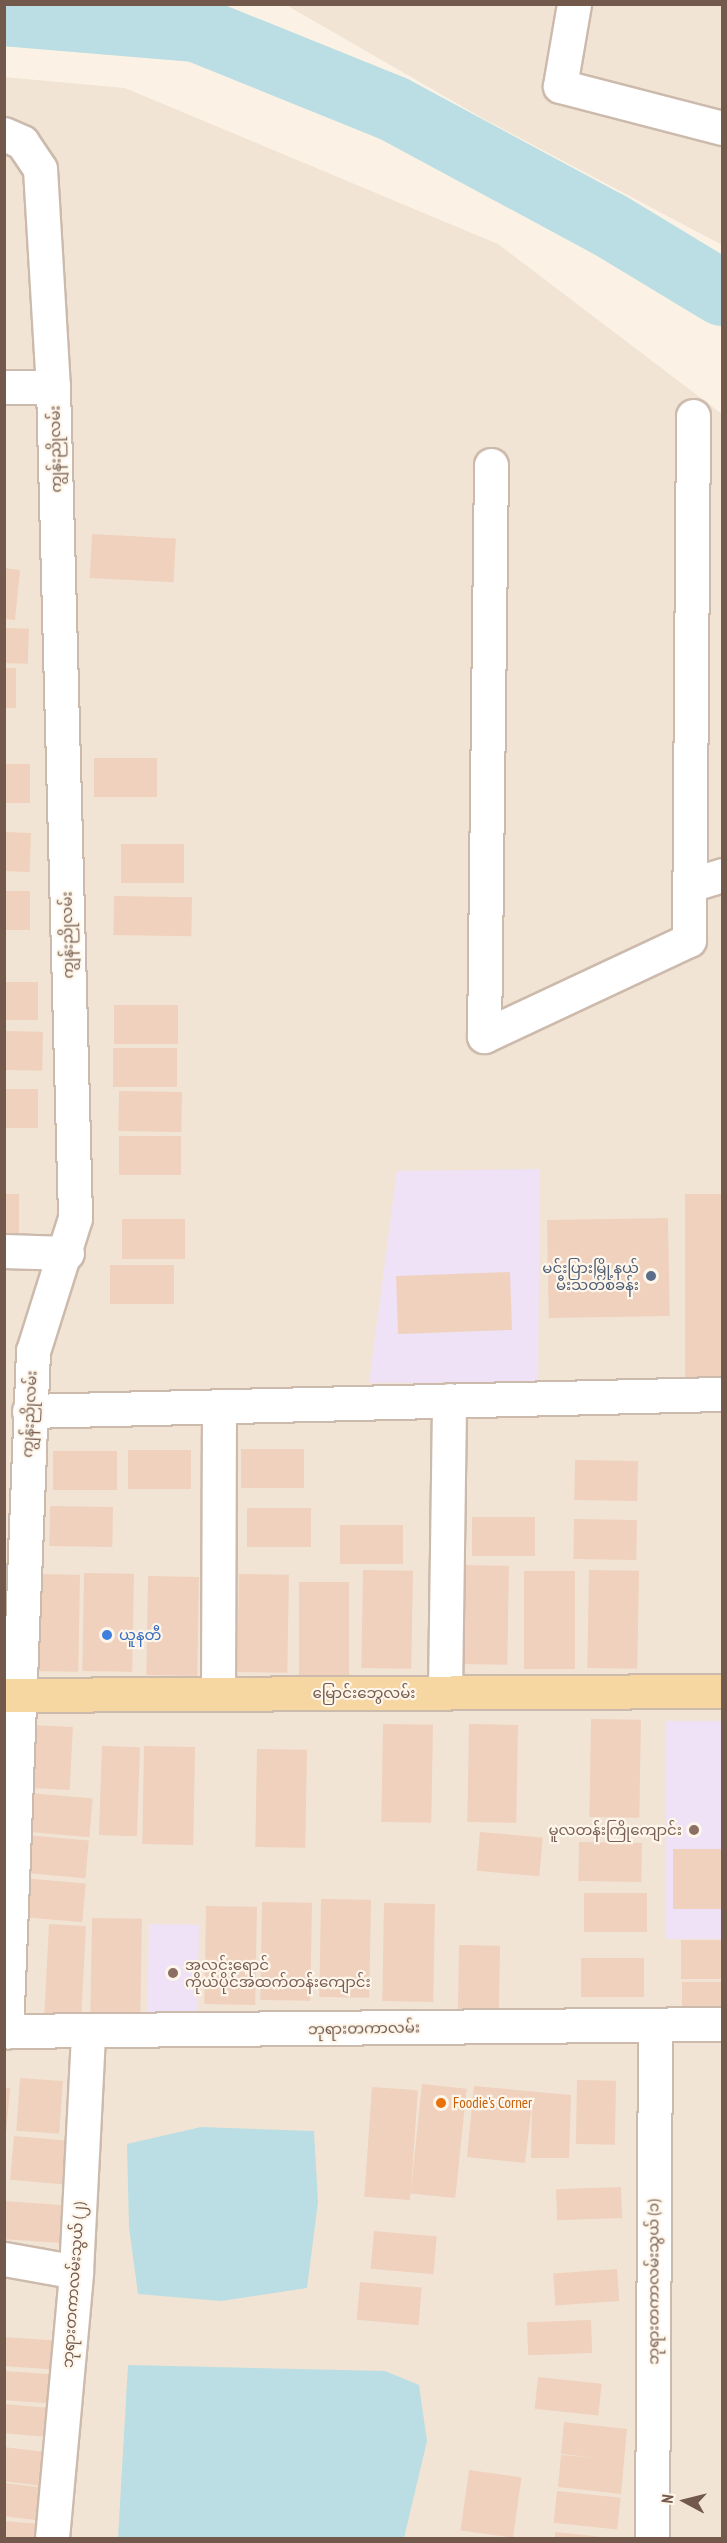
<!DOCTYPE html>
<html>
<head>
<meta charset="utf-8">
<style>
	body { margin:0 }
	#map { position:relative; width:727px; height:2543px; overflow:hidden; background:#fbf2e5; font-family:"PT Sans Narrow","Noto Sans Myanmar",sans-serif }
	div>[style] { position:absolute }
	.residential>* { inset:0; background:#f2e4d4 }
	.education>* { inset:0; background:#efe2f7; transform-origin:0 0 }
	.water>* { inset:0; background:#badee3 }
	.river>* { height:66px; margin:-33px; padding:0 33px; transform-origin:33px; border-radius:33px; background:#badee3 }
	.building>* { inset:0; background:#efd1be; transform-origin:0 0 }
	.roads { filter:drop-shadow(2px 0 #ccbaac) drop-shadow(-2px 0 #ccbaac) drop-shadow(0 2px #ccbaac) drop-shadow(0 -2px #ccbaac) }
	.street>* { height:33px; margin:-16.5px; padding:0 16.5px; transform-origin:16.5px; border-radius:16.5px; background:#fff }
	.primary>* { height:33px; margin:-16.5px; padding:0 16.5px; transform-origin:16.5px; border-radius:16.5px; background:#f6d6a1 }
	.dots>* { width:16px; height:16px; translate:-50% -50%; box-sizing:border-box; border:3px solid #fef6eb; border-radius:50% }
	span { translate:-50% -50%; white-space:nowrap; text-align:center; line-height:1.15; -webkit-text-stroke:4.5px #fef6eb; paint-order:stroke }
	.street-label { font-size:15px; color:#72594b }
	.service-label { font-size:15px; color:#4e5e75 }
	.right { translate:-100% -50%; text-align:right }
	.shop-label { font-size:15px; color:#366cbe }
	.left { translate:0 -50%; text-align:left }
	.education-label { font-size:15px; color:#785e54 }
	.food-label { font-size:15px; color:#c56008 }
	.frame { position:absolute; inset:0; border:6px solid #72594b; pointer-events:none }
	.north { position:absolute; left:655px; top:2471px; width:60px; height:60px; -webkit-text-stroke:4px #fef6eb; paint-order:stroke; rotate:277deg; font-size:16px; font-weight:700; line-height:24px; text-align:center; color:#72594b }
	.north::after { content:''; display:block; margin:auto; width:21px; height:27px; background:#72594b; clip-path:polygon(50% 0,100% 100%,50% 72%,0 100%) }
</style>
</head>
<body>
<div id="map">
	<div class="residential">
		<i style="clip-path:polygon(286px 5px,722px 5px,722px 245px,484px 119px)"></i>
		<i style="clip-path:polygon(4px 77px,125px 88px,498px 244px,722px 414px,722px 2538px,5px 2538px)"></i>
	</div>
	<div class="education">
		<i style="clip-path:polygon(540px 1169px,538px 1382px,369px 1383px,397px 1171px)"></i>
		<i style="left:666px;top:1721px;width:56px;height:218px"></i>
		<i style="left:149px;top:1924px;width:50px;height:98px;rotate:1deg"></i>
	</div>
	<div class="water">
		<i style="clip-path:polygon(201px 2127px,314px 2131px,318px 2202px,307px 2288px,221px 2301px,138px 2294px,129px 2227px,127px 2144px)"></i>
		<i style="clip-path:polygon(128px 2365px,385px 2371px,419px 2385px,427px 2441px,404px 2538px,118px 2538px)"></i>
	</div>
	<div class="river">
		<i style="left:4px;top:13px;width:193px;rotate:4.8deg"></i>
		<i style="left:196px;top:29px;width:214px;rotate:22deg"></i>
		<i style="left:394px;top:109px;width:243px;rotate:28.3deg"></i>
		<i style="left:608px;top:224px;width:133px;rotate:31.2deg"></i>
	</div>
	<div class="building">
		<i style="left:92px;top:534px;width:84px;height:44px;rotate:3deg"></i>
		<i style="clip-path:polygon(4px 568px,20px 570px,15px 620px,4px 619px)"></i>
		<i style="left:4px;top:628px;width:25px;height:35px;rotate:2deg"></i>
		<i style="left:4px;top:668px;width:12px;height:40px"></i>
		<i style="left:94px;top:758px;width:63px;height:39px"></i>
		<i style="left:4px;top:764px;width:26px;height:39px"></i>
		<i style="left:5px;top:832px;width:26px;height:39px;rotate:2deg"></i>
		<i style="left:121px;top:844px;width:63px;height:39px"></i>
		<i style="left:4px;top:891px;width:26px;height:39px"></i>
		<i style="left:114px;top:896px;width:78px;height:39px;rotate:1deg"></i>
		<i style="left:4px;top:982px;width:34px;height:38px"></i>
		<i style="left:114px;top:1005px;width:64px;height:39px"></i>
		<i style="left:4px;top:1031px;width:39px;height:39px;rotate:1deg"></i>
		<i style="left:113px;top:1048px;width:64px;height:39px"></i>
		<i style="left:5px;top:1089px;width:33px;height:39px"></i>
		<i style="left:119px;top:1091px;width:63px;height:40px;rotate:1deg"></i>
		<i style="left:119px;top:1136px;width:62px;height:39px"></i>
		<i style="left:4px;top:1194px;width:15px;height:39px"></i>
		<i style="left:685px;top:1194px;width:37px;height:184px"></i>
		<i style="left:668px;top:1218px;width:98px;height:121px;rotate:89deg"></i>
		<i style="left:122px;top:1219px;width:63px;height:40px"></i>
		<i style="left:110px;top:1265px;width:64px;height:39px"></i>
		<i style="left:510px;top:1272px;width:58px;height:114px;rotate:88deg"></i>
		<i style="left:241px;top:1449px;width:63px;height:39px"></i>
		<i style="left:128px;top:1450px;width:63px;height:39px"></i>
		<i style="left:53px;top:1451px;width:64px;height:39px"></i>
		<i style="left:575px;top:1460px;width:63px;height:40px;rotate:1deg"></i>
		<i style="left:50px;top:1506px;width:63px;height:40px;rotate:1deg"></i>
		<i style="left:247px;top:1508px;width:64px;height:39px"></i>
		<i style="left:472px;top:1517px;width:63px;height:39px"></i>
		<i style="left:574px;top:1519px;width:63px;height:40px;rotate:1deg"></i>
		<i style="left:340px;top:1525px;width:63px;height:39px"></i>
		<i style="left:459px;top:1565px;width:50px;height:99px;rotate:1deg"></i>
		<i style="left:363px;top:1570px;width:50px;height:98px;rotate:1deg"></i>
		<i style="left:589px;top:1570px;width:50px;height:98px;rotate:1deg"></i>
		<i style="left:524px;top:1571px;width:51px;height:98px"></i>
		<i style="left:84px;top:1573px;width:50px;height:98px;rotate:1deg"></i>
		<i style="left:30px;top:1574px;width:50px;height:97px;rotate:1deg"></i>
		<i style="left:239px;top:1574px;width:50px;height:98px;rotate:1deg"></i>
		<i style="left:148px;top:1576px;width:51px;height:99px;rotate:1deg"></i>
		<i style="left:299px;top:1582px;width:50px;height:98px"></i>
		<i style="left:591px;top:1719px;width:50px;height:98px;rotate:1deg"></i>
		<i style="left:383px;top:1724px;width:50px;height:98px;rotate:1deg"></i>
		<i style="left:469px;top:1724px;width:49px;height:98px;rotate:1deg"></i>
		<i style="left:34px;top:1725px;width:39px;height:63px;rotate:3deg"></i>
		<i style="left:102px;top:1746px;width:38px;height:89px;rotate:2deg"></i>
		<i style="left:144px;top:1746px;width:51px;height:98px;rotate:1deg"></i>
		<i style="left:257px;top:1749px;width:50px;height:98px;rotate:1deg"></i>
		<i style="left:30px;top:1793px;width:63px;height:39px;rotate:5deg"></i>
		<i style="left:480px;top:1832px;width:63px;height:39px;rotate:5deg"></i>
		<i style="left:26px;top:1835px;width:63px;height:38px;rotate:5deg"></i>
		<i style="left:579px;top:1842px;width:63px;height:39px;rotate:1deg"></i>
		<i style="left:673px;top:1849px;width:49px;height:60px"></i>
		<i style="left:23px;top:1878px;width:63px;height:39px;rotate:5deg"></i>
		<i style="left:584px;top:1893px;width:63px;height:39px"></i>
		<i style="left:321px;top:1899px;width:50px;height:98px;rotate:1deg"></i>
		<i style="left:262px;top:1902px;width:50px;height:98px;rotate:1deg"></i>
		<i style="left:384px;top:1903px;width:51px;height:98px;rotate:1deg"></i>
		<i style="left:206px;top:1906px;width:51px;height:98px;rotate:1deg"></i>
		<i style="left:92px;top:1918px;width:50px;height:97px;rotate:1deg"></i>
		<i style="left:49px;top:1924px;width:37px;height:89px;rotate:3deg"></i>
		<i style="left:681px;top:1940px;width:41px;height:39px"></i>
		<i style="left:459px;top:1945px;width:41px;height:68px;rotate:1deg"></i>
		<i style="left:581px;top:1958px;width:63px;height:39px"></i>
		<i style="left:682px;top:1982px;width:40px;height:39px"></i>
		<i style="left:20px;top:2078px;width:43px;height:53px;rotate:4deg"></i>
		<i style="left:577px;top:2080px;width:39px;height:64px;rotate:1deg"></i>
		<i style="left:422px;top:2084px;width:45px;height:110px;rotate:6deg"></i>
		<i style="clip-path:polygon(474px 2086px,571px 2095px,569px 2158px,531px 2158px,532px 2103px,525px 2163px,467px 2157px)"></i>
		<i style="left:372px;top:2087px;width:46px;height:110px;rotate:4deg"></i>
		<i style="clip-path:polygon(4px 2088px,10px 2088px,6px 2134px,4px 2134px)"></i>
		<i style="left:14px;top:2136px;width:52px;height:44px;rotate:5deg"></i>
		<i style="left:621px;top:2187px;width:31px;height:65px;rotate:88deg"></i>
		<i style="left:4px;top:2201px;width:64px;height:38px;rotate:4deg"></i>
		<i style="left:374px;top:2231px;width:63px;height:38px;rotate:5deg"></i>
		<i style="left:617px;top:2269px;width:32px;height:64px;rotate:86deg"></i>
		<i style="left:360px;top:2282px;width:62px;height:38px;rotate:5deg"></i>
		<i style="left:591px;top:2320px;width:33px;height:64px;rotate:88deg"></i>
		<i style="left:4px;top:2337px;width:51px;height:29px;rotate:4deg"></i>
		<i style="left:4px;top:2371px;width:51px;height:29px;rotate:4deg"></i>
		<i style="left:538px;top:2377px;width:64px;height:32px;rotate:6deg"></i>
		<i style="left:4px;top:2404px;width:49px;height:29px;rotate:5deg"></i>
		<i style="clip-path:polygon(564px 2422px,627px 2429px,621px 2494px,558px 2487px,561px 2455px,597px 2458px,561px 2454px)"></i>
		<i style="left:4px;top:2447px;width:48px;height:34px;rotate:7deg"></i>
		<i style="left:469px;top:2470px;width:53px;height:61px;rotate:8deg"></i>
		<i style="left:4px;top:2483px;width:42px;height:33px;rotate:7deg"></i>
		<i style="left:557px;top:2491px;width:64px;height:32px;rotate:6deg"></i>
		<i style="clip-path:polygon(4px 2521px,54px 2525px,53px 2538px,4px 2538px)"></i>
		<i style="clip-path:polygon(555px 2532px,603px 2537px,603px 2538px,555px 2538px)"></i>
	</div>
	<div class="roads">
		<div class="street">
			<i style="left:574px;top:4px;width:83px;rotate:99.7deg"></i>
			<i style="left:560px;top:86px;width:167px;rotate:14.5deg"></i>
			<i style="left:4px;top:134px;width:20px;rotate:24deg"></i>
			<i style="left:22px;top:142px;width:32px;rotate:56deg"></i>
			<i style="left:40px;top:169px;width:218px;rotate:86.6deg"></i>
			<i style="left:53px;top:387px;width:831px;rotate:88.48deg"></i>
			<i style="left:75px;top:1218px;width:139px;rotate:107.5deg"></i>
			<i style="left:33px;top:1351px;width:681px;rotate:92.27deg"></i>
			<i style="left:4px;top:387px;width:49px"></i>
			<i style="left:491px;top:465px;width:571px;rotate:90.7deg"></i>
			<i style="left:484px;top:1036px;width:226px;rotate:-25.1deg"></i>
			<i style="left:689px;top:940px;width:524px;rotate:-89.56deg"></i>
			<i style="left:690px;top:885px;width:34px;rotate:-17deg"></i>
			<i style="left:4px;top:1251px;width:63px;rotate:1.8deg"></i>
			<i style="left:29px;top:1411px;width:693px;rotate:-1.41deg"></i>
			<i style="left:445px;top:1692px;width:292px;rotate:-89.2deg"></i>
			<i style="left:218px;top:1694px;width:288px;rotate:-89.8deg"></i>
			<i style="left:4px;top:2031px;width:718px;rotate:-0.56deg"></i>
			<i style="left:4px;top:2259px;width:73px;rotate:10.2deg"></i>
			<i style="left:52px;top:2538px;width:267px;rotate:-84.8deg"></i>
			<i style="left:76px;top:2272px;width:241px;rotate:-87.1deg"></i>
			<i style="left:652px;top:2538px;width:513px;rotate:-89.66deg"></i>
		</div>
		<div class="primary">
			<i style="left:4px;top:1695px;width:718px;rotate:-0.32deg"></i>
		</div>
	</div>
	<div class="dots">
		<i style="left:651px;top:1276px;background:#5c6f8a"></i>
		<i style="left:107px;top:1635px;background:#3f7fe0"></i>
		<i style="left:694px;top:1830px;background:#8d6e63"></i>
		<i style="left:173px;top:1973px;background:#8d6e63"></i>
		<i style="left:441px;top:2103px;background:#e8710a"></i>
	</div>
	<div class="street-label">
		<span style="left:55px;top:449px;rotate:-91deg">ကျွန်းညိုလမ်း</span>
		<span style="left:67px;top:935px;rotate:-91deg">ကျွန်းညိုလမ်း</span>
		<span style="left:29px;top:1414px;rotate:-87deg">ကျွန်းညိုလမ်း</span>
		<span style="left:364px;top:1693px">မြောင်းဘွေလမ်း</span>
		<span style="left:364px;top:2028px;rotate:-1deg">ဘုရားတကာလမ်း</span>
		<span style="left:653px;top:2282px;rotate:-90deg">ဘုရားတကာလမ်းသွယ် (၁)</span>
		<span style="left:73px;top:2285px;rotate:-86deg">ဘုရားတကာလမ်းသွယ် (၂)</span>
	</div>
	<div class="service-label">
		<span class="right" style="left:639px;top:1276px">မင်းပြားမြို့နယ်<br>မီးသတ်စခန်း</span>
	</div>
	<div class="shop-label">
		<span class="left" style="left:119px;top:1635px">ယူနတီ</span>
	</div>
	<div class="education-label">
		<span class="right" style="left:682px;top:1830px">မူလတန်းကြိုကျောင်း</span>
		<span class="left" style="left:185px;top:1973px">အလင်းရောင်<br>ကိုယ်ပိုင်အထက်တန်းကျောင်း</span>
	</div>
	<div class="food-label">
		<span class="left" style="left:453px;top:2103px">Foodie's Corner</span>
	</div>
	<div class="frame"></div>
	<div class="north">N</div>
</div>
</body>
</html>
